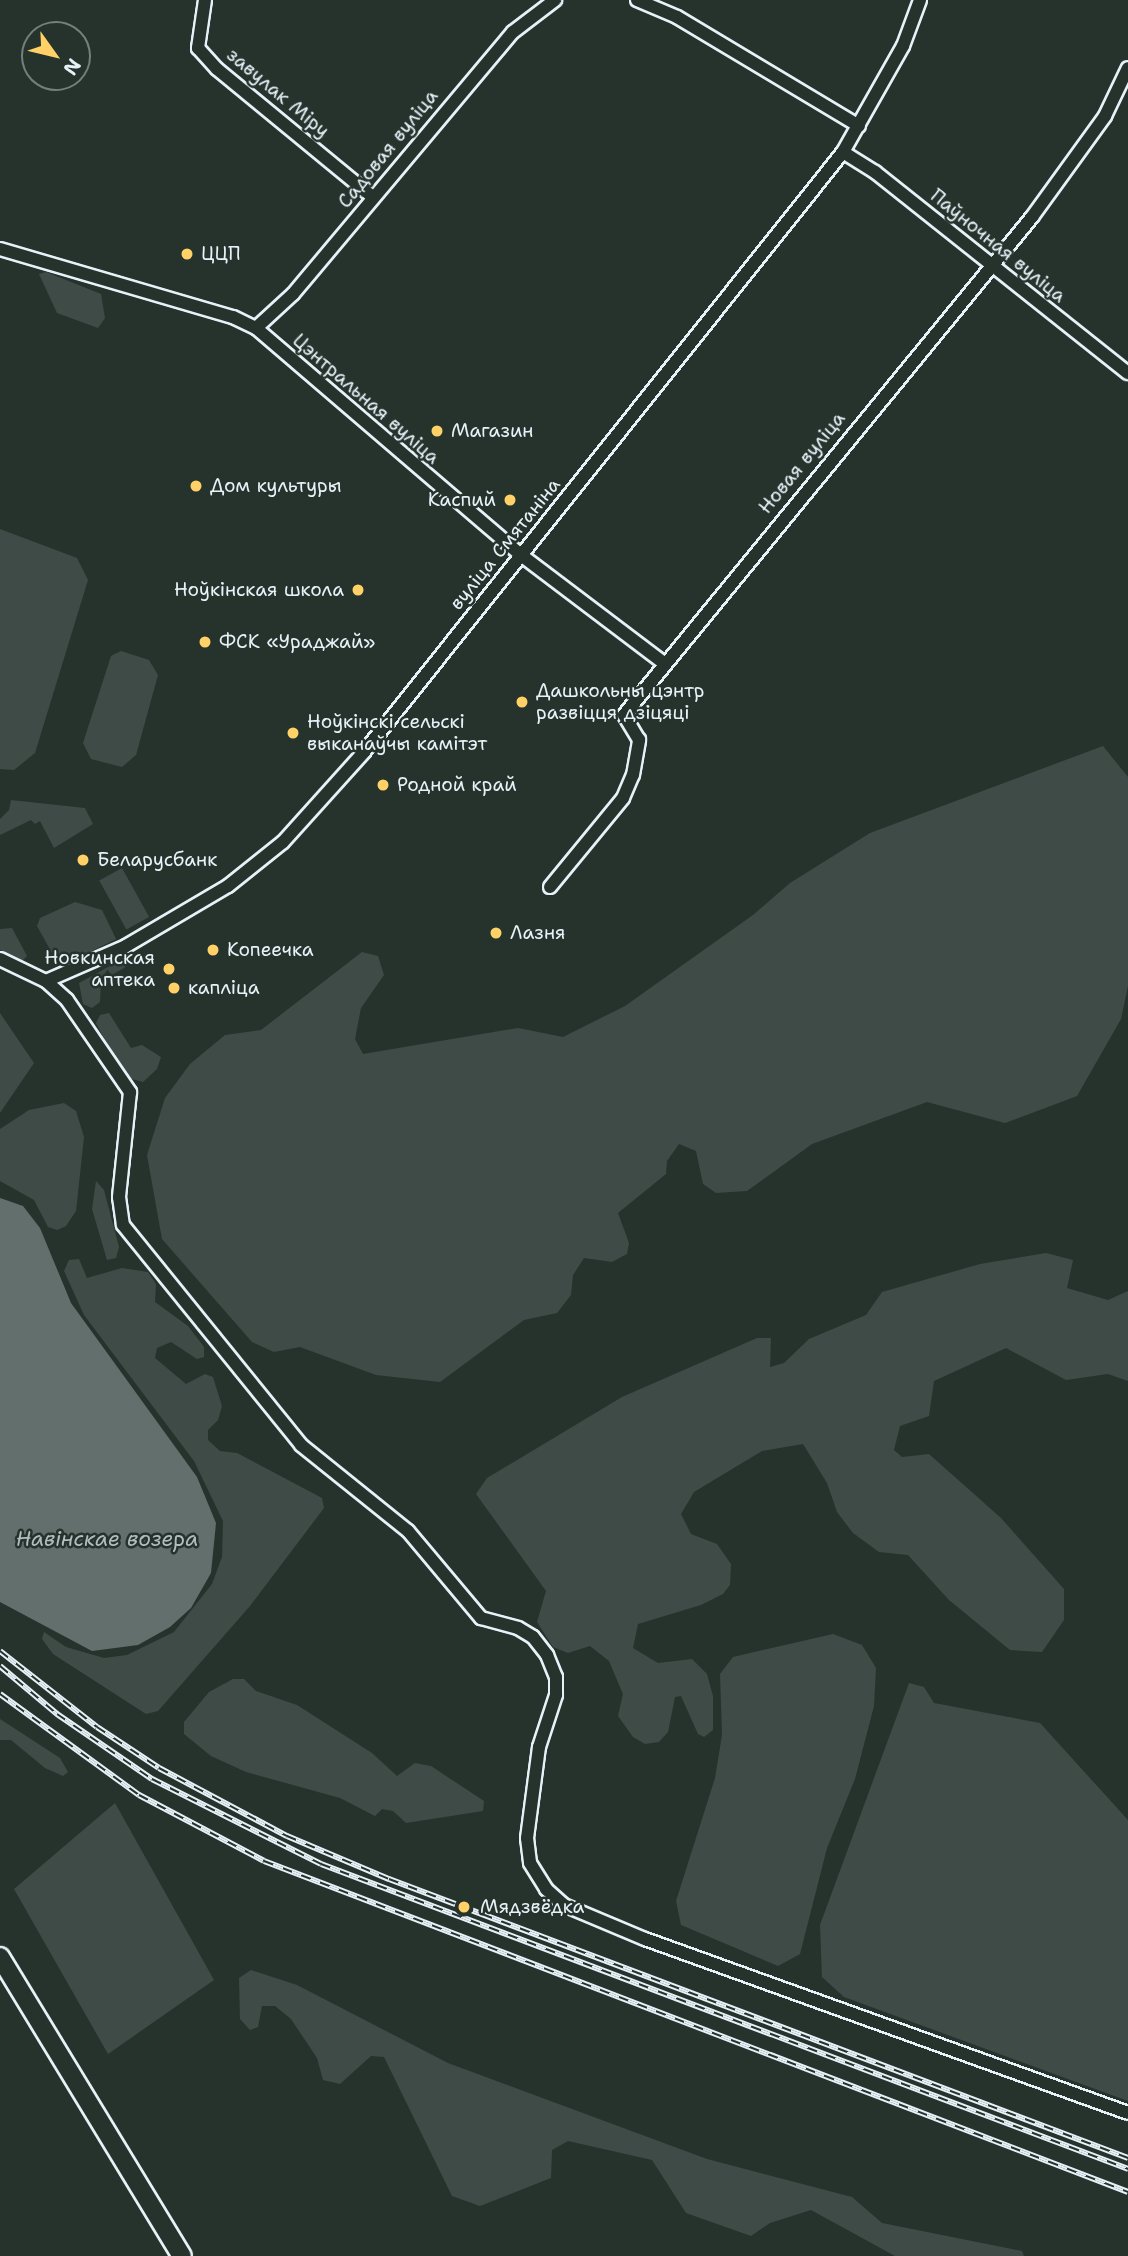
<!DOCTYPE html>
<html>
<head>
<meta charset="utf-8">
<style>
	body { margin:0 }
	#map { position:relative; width:1128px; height:2256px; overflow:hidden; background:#26332d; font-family:"Shantell Sans",sans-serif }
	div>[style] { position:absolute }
	.green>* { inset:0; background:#3e4b47; transform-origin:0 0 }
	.water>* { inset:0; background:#636f6d }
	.roads { filter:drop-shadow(2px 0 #e8f1f8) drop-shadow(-2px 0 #e8f1f8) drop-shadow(0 2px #e8f1f8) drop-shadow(0 -2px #e8f1f8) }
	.street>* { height:12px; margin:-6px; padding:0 6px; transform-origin:6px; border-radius:6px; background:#26332d }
	.secondary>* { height:18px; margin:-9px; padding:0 9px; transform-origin:9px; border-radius:9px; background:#26332d }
	.rail>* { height:6px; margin-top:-3px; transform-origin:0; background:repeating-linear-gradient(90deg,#26332d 0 10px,#e8f1f8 0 20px); box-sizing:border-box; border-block:2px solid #e8f1f8 }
	.dots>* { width:19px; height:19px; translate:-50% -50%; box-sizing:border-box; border:4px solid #26332d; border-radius:50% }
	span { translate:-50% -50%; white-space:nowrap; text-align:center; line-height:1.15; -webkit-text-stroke:5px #26332d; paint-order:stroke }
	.street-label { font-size:19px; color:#e8f1f8 }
	.poi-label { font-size:19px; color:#e8f1f8 }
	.left { translate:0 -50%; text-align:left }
	.right { translate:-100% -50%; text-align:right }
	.water-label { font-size:21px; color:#b3bdc0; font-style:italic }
	.north { position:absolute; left:21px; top:21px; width:70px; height:70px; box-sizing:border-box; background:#26332d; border:2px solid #747f7e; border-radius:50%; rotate:124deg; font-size:19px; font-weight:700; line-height:28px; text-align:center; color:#e8f1f8 }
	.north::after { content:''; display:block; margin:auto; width:24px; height:32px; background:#ffd166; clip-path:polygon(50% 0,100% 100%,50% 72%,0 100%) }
</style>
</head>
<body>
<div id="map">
	<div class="green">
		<i style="clip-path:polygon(46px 272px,101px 294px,105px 318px,98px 328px,57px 313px,39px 274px)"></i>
		<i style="clip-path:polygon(0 529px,77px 558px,88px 580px,35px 753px,14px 770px,0 769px)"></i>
		<i style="clip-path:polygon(121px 651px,149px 660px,158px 675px,136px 755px,122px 767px,91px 759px,83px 743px,111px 656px)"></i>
		<i style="clip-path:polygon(1103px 746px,1128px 777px,1128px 986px,1121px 1019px,1077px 1096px,1005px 1123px,927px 1102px,812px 1144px,747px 1191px,716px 1193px,703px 1184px,696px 1151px,679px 1144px,667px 1161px,666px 1174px,618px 1213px,629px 1243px,627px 1254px,612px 1262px,584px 1258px,573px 1275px,571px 1295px,557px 1313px,524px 1320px,440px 1382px,376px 1375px,300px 1347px,274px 1352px,252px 1342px,162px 1239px,147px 1155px,165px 1098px,190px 1064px,225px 1035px,261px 1030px,362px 952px,378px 956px,384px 975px,361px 1008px,355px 1039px,363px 1054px,518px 1028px,563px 1037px,625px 1006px,753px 915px,790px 883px,870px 833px)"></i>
		<i style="clip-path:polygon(11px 800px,85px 808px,93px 824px,54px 848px,40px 821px,35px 824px,31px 820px,0 835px,0 819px,9px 810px)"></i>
		<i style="left:122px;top:868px;width:56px;height:26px;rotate:61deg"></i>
		<i style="clip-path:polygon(75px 902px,102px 910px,116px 939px,68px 963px,57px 962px,37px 926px,40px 918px)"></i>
		<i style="clip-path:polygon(12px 928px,27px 956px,22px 961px,0 950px,0 929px)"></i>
		<i style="clip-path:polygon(128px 956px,133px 959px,124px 968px,101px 981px,100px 1002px,92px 1008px,83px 1004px,79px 983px)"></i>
		<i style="clip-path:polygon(0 1013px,34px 1063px,0 1113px)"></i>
		<i style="clip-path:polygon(109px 1013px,131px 1048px,142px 1045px,161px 1057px,157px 1069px,143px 1082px,132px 1079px,118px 1066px,96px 1023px,100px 1015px)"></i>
		<i style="clip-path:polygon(64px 1103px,76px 1111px,84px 1137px,76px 1211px,66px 1226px,57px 1230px,48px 1227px,34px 1200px,0 1181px,0 1129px,29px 1110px)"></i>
		<i style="clip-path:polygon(96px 1181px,104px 1190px,119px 1247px,116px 1258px,107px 1260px,92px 1209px)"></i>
		<i style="clip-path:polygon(1046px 1253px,1073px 1260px,1067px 1288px,1108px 1300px,1128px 1291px,1128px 1381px,1108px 1374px,1066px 1380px,1006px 1348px,934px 1381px,929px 1416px,900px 1426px,894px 1450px,902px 1457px,929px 1454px,1001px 1518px,1064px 1589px,1064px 1620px,1042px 1652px,1010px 1650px,949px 1600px,908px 1555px,879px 1552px,853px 1533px,837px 1512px,827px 1483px,803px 1444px,762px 1451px,694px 1492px,681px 1514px,691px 1534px,717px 1544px,731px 1564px,730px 1585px,723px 1594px,701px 1605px,638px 1624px,633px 1648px,658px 1663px,692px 1659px,707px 1674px,713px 1696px,713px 1730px,704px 1737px,698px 1734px,681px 1696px,675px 1697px,668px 1732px,659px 1742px,645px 1744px,633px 1737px,618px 1716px,623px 1694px,609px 1661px,590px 1646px,568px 1653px,553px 1647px,537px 1622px,546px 1591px,476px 1494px,487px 1478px,622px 1397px,757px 1338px,771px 1338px,770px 1367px,784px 1363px,809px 1339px,866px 1315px,882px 1292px,980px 1264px)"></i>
		<i style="clip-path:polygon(79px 1259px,87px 1278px,122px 1268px,148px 1272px,156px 1284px,155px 1302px,188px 1326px,204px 1347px,204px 1357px,197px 1359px,171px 1342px,157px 1348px,155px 1358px,186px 1384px,205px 1374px,213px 1377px,222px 1406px,218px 1420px,208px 1430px,208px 1440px,220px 1451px,237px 1453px,322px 1498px,324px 1508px,250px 1606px,158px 1711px,146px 1714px,53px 1654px,42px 1639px,44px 1632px,66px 1647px,104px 1658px,127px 1655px,174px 1632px,212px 1584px,222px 1557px,223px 1521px,194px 1461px,84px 1315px,64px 1271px,69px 1260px)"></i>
		<i style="clip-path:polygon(833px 1634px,862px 1645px,876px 1668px,874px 1706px,855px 1779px,827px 1848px,800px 1954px,778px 1966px,681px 1925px,676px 1901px,715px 1778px,722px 1735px,720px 1674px,733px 1657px)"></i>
		<i style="clip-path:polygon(233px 1679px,244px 1679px,256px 1691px,297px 1705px,372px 1753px,397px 1776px,415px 1763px,431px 1766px,484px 1801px,483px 1811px,406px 1823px,393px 1811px,382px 1809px,375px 1816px,340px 1798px,246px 1772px,211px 1756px,184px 1734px,184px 1722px,209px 1692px)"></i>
		<i style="clip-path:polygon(909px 1683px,924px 1687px,934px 1703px,1040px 1723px,1128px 1820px,1128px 2101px,844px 1997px,822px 1977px,820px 1925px)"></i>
		<i style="clip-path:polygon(0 1719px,60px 1758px,68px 1772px,63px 1776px,45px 1768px,11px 1740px,0 1740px)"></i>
		<i style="clip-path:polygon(115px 1803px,214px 1980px,108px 2054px,14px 1889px)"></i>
		<i style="clip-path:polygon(251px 1970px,297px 1985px,448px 2063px,707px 2159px,852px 2197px,882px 2223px,1022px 2251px,1024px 2256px,895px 2256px,811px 2210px,770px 2223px,751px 2236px,686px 2213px,652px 2160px,568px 2141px,552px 2150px,551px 2178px,480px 2206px,452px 2196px,384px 2057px,371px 2056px,340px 2084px,323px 2080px,317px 2058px,291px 2019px,275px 2006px,262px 2006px,258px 2027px,250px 2030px,240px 2019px,239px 1978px)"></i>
	</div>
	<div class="water">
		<i style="clip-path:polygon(0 1198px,23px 1206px,40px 1228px,71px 1303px,197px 1477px,216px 1523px,211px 1573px,191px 1608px,170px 1627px,138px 1645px,92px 1651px,0 1602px)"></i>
	</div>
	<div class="roads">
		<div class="street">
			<i style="left:205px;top:0;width:49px;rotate:98.3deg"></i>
			<i style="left:198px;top:48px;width:28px;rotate:48deg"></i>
			<i style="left:217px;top:69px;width:202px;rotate:39.4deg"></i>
			<i style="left:637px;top:0;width:43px;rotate:23deg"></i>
			<i style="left:677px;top:17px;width:212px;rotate:30.9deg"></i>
			<i style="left:843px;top:152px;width:38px;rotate:32deg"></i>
			<i style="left:875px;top:172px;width:323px;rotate:38.5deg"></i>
			<i style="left:0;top:249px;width:243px;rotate:16.3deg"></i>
			<i style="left:233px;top:317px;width:25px;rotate:26deg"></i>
			<i style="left:256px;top:328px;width:349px;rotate:40.6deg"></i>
			<i style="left:521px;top:555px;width:179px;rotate:37.1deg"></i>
			<i style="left:256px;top:328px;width:50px;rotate:-42.6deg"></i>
			<i style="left:293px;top:294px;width:342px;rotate:-50deg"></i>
			<i style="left:513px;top:32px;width:53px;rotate:-37.3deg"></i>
			<i style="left:550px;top:887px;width:115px;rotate:-50.6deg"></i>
			<i style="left:623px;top:798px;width:25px;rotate:-67deg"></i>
			<i style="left:633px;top:775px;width:36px;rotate:-80deg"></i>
			<i style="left:639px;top:740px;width:29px;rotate:-121deg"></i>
			<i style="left:624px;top:715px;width:644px;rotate:-50.67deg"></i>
			<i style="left:1032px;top:217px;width:125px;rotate:-54.1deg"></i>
			<i style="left:1105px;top:116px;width:53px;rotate:-64.4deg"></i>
			<i style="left:0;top:959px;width:51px;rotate:25.6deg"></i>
			<i style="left:46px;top:981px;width:28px;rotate:42deg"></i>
			<i style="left:67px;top:1000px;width:112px;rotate:55.6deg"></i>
			<i style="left:130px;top:1092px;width:106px;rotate:96deg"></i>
			<i style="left:119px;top:1197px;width:28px;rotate:82deg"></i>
			<i style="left:123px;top:1225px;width:283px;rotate:51deg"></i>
			<i style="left:301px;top:1445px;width:137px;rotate:38.8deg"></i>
			<i style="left:408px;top:1531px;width:114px;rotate:50deg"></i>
			<i style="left:481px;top:1618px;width:38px;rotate:15deg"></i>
			<i style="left:518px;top:1628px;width:17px;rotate:31deg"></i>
			<i style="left:533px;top:1637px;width:23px;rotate:52deg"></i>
			<i style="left:547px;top:1655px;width:24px;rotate:68deg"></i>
			<i style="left:556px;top:1677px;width:18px;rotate:90deg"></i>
			<i style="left:556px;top:1695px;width:55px;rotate:108.1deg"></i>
			<i style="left:539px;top:1747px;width:92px;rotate:97.5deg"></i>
			<i style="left:527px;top:1838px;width:25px;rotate:83deg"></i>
			<i style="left:530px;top:1863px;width:31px;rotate:58deg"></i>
			<i style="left:546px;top:1889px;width:24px;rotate:42deg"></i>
			<i style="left:564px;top:1905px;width:88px;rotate:22.8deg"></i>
			<i style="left:645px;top:1939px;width:513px;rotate:19.81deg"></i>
			<i style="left:46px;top:981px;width:87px;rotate:-23.6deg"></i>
			<i style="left:126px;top:946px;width:118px;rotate:-30.5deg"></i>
			<i style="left:228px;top:886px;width:70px;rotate:-38.7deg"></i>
			<i style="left:283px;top:842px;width:121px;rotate:-48deg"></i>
			<i style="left:364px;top:752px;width:768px;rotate:-51.4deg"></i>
			<i style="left:843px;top:152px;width:122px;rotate:-60.5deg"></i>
			<i style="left:903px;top:46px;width:49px;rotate:-69.7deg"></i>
		</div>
		<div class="secondary">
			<i style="left:0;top:1957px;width:350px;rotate:58.7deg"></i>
		</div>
	</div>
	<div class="rail">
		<i style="left:0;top:1651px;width:123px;rotate:38.1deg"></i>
		<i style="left:97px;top:1727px;width:74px;rotate:33.5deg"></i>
		<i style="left:159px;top:1768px;width:145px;rotate:28deg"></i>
		<i style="left:287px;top:1836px;width:111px;rotate:22.9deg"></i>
		<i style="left:389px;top:1879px;width:790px;rotate:20.68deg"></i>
		<i style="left:0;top:1666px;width:75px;rotate:40.1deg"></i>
		<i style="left:57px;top:1714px;width:115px;rotate:34.4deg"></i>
		<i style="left:152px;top:1779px;width:189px;rotate:26.7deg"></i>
		<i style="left:321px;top:1864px;width:863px;rotate:20.7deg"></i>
		<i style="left:0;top:1694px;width:172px;rotate:36deg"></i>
		<i style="left:139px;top:1795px;width:141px;rotate:27.8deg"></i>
		<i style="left:264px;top:1861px;width:925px;rotate:20.96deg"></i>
	</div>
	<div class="dots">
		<i style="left:187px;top:254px;background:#ffd166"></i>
		<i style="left:437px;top:431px;background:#ffd166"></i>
		<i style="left:196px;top:486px;background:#ffd166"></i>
		<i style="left:510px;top:500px;background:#ffd166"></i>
		<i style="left:358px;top:590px;background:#ffd166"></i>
		<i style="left:205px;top:642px;background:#ffd166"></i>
		<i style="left:522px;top:702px;background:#ffd166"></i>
		<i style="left:293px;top:733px;background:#ffd166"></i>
		<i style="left:383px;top:785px;background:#ffd166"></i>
		<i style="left:83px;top:860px;background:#ffd166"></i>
		<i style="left:496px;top:933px;background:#ffd166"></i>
		<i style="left:213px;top:950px;background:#ffd166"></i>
		<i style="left:169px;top:969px;background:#ffd166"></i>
		<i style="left:174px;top:988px;background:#ffd166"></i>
		<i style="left:464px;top:1907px;background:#ffd166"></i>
	</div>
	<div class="street-label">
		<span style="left:278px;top:93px;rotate:40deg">завулак Міру</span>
		<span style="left:388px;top:149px;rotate:-51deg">Садовая вуліца</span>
		<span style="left:998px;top:246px;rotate:39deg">Паўночная вуліца</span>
		<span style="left:366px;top:399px;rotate:41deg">Цэнтральная вуліца</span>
		<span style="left:802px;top:463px;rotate:-51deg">Новая вуліца</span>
		<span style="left:505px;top:544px;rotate:-51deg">вуліца Смятаніна</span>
	</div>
	<div class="poi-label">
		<span class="left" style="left:201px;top:254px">ЦЦП</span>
		<span class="left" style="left:451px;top:431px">Магазин</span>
		<span class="left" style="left:210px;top:486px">Дом культуры</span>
		<span class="right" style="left:496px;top:500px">Каспий</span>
		<span class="right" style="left:344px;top:590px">Ноўкінская школа</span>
		<span class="left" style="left:219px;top:642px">ФСК «Ураджай»</span>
		<span class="left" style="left:536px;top:702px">Дашкольны цэнтр<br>развіцця дзіцяці</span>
		<span class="left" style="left:307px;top:733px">Ноўкінскі сельскі<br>выканаўчы камітэт</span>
		<span class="left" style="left:397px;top:785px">Родной край</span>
		<span class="left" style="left:97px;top:860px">Беларусбанк</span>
		<span class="left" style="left:510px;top:933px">Лазня</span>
		<span class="left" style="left:227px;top:950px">Копеечка</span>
		<span class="right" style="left:155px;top:969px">Новкинская<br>аптека</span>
		<span class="left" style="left:188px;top:988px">капліца</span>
		<span class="left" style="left:480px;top:1907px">Мядзвёдка</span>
	</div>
	<div class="water-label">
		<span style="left:107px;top:1539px">Навінскае возера</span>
	</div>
	<div class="north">N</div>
</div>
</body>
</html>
